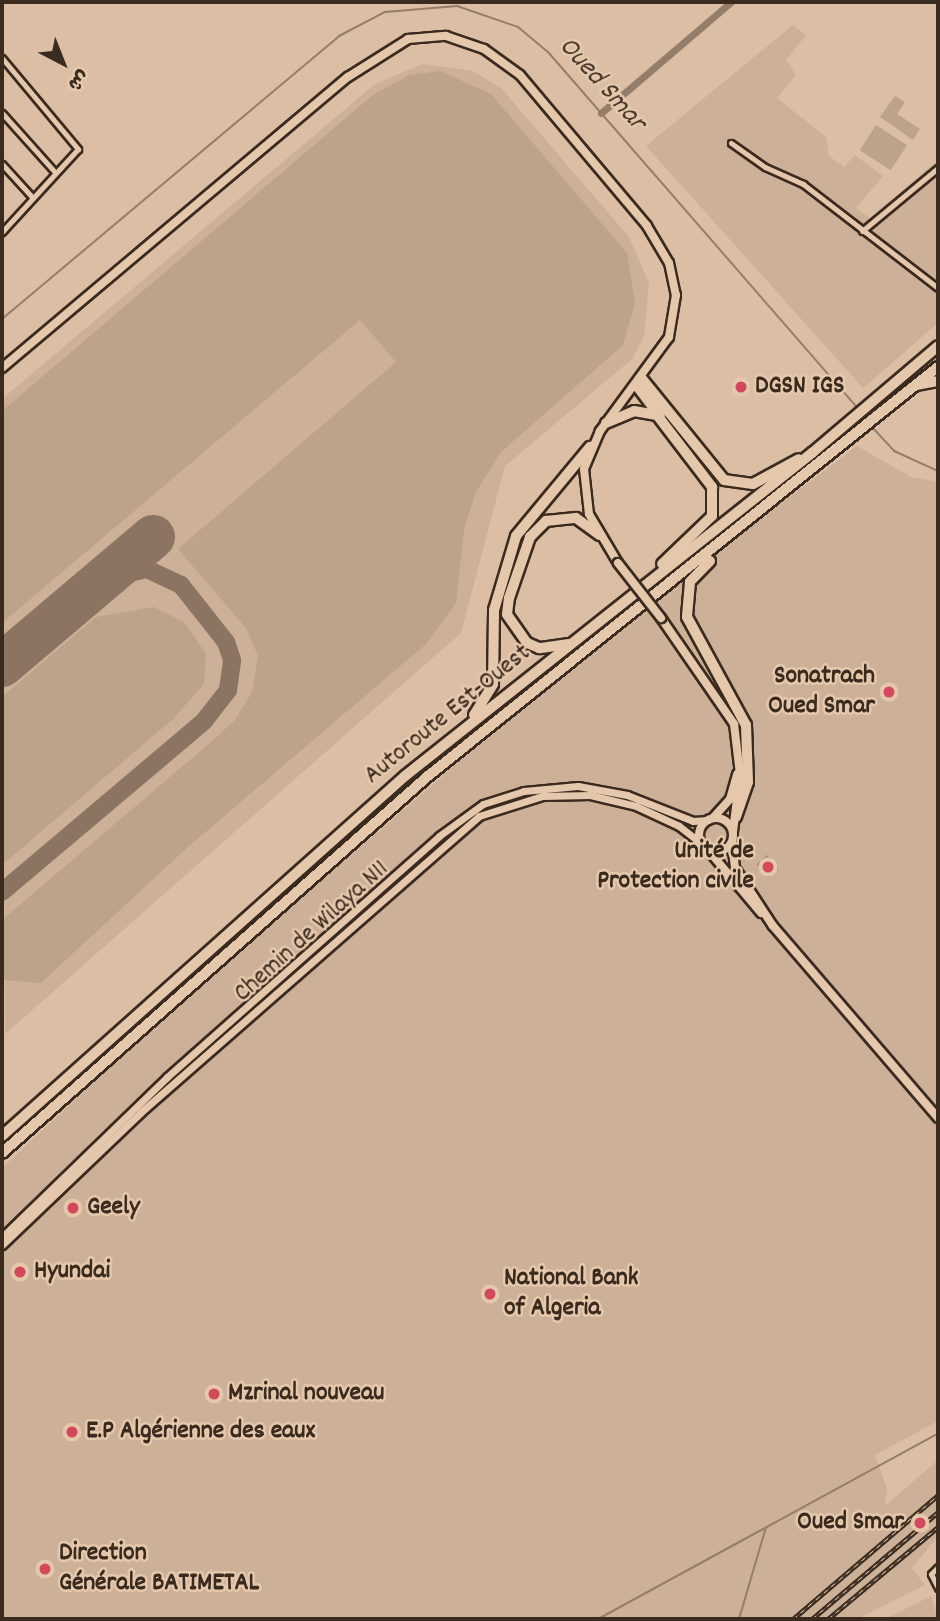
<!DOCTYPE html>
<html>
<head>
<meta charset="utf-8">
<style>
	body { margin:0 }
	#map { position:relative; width:940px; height:1621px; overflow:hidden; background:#dbbea4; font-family:Dekko,"Playpen Sans Arabic",sans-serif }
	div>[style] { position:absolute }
	.built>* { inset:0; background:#ccb097 }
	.green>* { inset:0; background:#bda38a; transform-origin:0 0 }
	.stream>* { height:2px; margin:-1px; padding:0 1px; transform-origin:1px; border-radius:1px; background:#957e69 }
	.canal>* { height:7px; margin:-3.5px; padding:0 3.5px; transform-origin:3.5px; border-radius:3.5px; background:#957e69 }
	.taxiway>* { height:18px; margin:-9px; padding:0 9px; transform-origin:9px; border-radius:9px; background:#8b7461 }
	.runway>* { height:44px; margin:-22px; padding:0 22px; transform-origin:22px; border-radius:22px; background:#8b7461 }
	.building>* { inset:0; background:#a9907a; transform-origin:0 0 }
	.roads { filter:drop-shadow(2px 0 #3b2a1e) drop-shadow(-2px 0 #3b2a1e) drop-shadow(0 2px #3b2a1e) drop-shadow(0 -2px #3b2a1e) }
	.street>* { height:5px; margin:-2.5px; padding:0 2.5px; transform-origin:2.5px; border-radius:2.5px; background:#e5c8ac }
	.secondary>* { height:7px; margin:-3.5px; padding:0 3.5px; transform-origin:3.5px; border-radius:3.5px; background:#e5c8ac }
	.primary>* { height:8px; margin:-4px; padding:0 4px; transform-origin:4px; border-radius:4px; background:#e5c8ac }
	.primary>.ring { margin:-4px; padding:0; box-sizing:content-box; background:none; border:8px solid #e5c8ac; border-radius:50% }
	.highway>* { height:10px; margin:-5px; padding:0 5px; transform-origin:5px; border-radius:5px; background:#e5c8ac }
	.rail>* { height:4.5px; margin-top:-2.25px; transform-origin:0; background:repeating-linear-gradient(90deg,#e5c8ac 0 5px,#3b2a1e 0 10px); box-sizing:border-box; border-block:2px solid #3b2a1e }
	.bridges { filter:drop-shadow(2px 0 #3b2a1e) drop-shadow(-2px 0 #3b2a1e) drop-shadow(0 2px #3b2a1e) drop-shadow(0 -2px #3b2a1e) }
	.primary-bridge>* { height:8px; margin:-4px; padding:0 4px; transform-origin:4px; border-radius:4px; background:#e5c8ac }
	.dots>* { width:19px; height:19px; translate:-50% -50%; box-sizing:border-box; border:4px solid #e5c8ac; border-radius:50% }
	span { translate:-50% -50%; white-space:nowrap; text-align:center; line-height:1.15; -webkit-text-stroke:5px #e5c8ac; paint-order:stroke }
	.poi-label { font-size:26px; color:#3b2a1e; font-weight:700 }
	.left { translate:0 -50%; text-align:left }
	.right { translate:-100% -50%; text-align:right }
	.street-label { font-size:26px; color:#3b2a1e }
	.water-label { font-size:28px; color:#4d3b2d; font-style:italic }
	.frame { position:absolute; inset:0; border:4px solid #3b2a1e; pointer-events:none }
	.north { position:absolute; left:28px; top:28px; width:70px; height:70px; -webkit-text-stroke:5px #e5c8ac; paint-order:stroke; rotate:138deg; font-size:19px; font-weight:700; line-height:28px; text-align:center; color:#3b2a1e }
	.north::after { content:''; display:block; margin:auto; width:24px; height:32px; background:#3b2a1e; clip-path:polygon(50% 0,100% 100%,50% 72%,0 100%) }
</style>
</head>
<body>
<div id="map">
	<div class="built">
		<i style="clip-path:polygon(793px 25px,806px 35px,786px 60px,796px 75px,777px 98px,826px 137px,829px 156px,844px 167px,855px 155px,883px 176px,856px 208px,870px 218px,938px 160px,938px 323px,863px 388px,646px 146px)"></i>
		<i style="clip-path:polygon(423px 64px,473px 71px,502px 89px,629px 237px,649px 283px,644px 336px,632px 359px,505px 466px,461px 633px,5px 1034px,2px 399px,375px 84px)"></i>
		<i style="clip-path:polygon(857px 446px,911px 477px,938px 482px,938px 1421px,875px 1455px,887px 1489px,885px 1506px,938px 1460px,938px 1536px,912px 1568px,925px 1585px,857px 1619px,2px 1619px,2px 1168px,167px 1014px,460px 761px,677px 582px)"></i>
		<i style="clip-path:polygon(931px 1596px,938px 1619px,885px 1619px)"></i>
	</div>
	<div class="green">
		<i style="clip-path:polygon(440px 71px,491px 94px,627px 253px,635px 303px,623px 345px,501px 452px,476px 492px,464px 529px,456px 603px,426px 644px,188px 847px,41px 983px,2px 980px,2px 920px,211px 742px,235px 720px,252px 692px,258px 656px,246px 628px,178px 549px,396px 362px,360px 320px,2px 623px,2px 411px,373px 95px,409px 75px)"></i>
		<i style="clip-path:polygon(895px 96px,905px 102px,897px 114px,920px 129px,913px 140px,880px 117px)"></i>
		<i style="left:876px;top:125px;width:37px;height:30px;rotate:33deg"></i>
		<i style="clip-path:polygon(154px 607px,184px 622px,206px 654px,204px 684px,173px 719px,2px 865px,2px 697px,96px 617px)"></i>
	</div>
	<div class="stream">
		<i style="left:2px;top:319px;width:440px;rotate:-40deg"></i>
		<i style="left:339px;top:36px;width:52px;rotate:-27.6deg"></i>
		<i style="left:385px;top:12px;width:72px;rotate:-4.8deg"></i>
		<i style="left:457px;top:6px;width:65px;rotate:19deg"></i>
		<i style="left:518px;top:27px;width:39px;rotate:40deg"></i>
		<i style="left:548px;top:52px;width:471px;rotate:49deg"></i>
		<i style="left:871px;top:426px;width:34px;rotate:47deg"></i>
		<i style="left:894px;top:451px;width:48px;rotate:24.4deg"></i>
		<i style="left:598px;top:1619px;width:387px;rotate:-28.6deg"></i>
		<i style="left:739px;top:1619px;width:96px;rotate:-73.6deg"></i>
	</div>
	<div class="canal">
		<i style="left:601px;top:113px;width:171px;rotate:-40.5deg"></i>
	</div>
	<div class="taxiway">
		<i style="left:2px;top:892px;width:265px;rotate:-40.2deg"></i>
		<i style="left:204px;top:721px;width:39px;rotate:-52deg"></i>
		<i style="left:228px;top:690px;width:30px;rotate:-82deg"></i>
		<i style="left:232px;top:660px;width:19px;rotate:-108deg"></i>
		<i style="left:226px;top:642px;width:73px;rotate:-128.3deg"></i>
		<i style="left:181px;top:585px;width:38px;rotate:-155deg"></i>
		<i style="left:146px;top:569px;width:45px;rotate:166deg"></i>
	</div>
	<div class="runway">
		<i style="left:2px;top:665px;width:198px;rotate:-40.3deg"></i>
	</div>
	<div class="building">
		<i style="left:767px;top:855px;width:18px;height:14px;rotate:49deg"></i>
	</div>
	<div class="roads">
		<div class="street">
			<i style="left:2px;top:58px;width:119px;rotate:50.1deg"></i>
			<i style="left:78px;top:149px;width:113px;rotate:132.5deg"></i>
			<i style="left:2px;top:113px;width:78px;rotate:48.1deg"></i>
			<i style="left:731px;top:143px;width:42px;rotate:35.2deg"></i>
			<i style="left:765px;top:167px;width:42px;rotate:24.1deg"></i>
			<i style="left:803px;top:184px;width:170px;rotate:37.6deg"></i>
			<i style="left:2px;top:164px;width:46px;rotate:47.6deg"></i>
			<i style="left:862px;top:231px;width:99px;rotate:-39.7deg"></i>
			<i style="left:938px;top:1567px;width:10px;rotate:135deg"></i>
			<i style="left:931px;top:1574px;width:16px;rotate:63deg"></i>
		</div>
		<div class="secondary">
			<i style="left:2px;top:1237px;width:230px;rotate:-44.1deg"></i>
			<i style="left:167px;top:1077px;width:363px;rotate:-41.5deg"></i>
			<i style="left:439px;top:836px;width:54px;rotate:-36deg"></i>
			<i style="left:483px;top:804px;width:43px;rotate:-17.6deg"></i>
			<i style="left:524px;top:791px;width:54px;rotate:-5.3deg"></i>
			<i style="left:578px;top:786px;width:50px;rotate:10.4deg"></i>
			<i style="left:627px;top:795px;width:71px;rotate:21.5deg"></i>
			<i style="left:693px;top:821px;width:15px;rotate:-4deg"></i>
			<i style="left:2px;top:1245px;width:192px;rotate:-43.7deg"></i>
			<i style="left:141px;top:1112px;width:449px;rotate:-41.2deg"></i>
			<i style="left:479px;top:816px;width:66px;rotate:-17.6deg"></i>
			<i style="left:542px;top:796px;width:48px;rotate:-1.2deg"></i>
			<i style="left:590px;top:795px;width:47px;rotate:13.4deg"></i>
			<i style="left:636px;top:806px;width:47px;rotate:24.9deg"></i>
			<i style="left:679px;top:826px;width:28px;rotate:38deg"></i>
		</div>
		<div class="primary">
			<i style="left:2px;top:368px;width:452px;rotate:-40.1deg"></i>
			<i style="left:348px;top:77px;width:71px;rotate:-32.3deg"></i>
			<i style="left:408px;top:39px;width:38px;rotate:-5deg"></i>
			<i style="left:446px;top:36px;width:40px;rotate:18.9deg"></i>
			<i style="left:484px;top:49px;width:44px;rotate:35.8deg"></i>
			<i style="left:520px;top:75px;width:197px;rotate:49.9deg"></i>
			<i style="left:647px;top:226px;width:43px;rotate:59.3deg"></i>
			<i style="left:669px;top:263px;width:33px;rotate:78deg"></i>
			<i style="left:676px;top:295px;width:43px;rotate:99.5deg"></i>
			<i style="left:669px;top:337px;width:117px;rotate:126.3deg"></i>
			<i style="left:600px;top:431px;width:41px;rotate:112.8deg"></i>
			<i style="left:584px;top:469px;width:45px;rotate:83.7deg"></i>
			<i style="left:589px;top:514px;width:57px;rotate:59.4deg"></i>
			<i style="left:661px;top:618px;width:129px;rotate:55.4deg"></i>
			<i style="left:734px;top:724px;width:50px;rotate:83.2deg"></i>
			<i style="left:740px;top:774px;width:58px;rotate:96.9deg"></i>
			<i class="ring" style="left:699px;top:818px;width:26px;height:26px"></i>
			<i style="left:713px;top:818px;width:25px;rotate:-48deg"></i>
			<i style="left:730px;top:799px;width:26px;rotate:-74deg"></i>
			<i style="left:732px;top:843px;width:25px;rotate:83deg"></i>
			<i style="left:735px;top:868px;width:69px;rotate:56.8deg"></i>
			<i style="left:773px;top:926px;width:253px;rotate:49.3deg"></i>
			<i style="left:709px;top:851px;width:81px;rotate:50deg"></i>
		</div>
		<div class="highway">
			<i style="left:642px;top:379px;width:130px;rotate:50.9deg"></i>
			<i style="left:724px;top:480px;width:29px;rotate:8deg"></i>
			<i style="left:753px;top:484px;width:52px;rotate:-28.5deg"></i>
			<i style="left:917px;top:385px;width:21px;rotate:-11deg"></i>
			<i style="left:637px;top:386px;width:38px;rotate:53deg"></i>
			<i style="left:606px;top:423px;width:30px;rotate:-23deg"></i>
			<i style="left:634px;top:411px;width:23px;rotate:10deg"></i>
			<i style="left:657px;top:415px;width:91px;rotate:52.6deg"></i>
			<i style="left:712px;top:487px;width:29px;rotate:90deg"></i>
			<i style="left:712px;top:516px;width:69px;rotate:136.2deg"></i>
			<i style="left:710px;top:561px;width:29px;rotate:134deg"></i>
			<i style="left:690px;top:582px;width:35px;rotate:95deg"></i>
			<i style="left:687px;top:617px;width:123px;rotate:61.4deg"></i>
			<i style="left:746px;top:725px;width:57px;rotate:88deg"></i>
			<i style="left:748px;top:782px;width:37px;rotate:109deg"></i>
			<i style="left:569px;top:644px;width:30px;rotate:172deg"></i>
			<i style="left:539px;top:648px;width:13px;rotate:-157deg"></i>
			<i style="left:527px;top:643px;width:35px;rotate:-125deg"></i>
			<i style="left:507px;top:614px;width:16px;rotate:-83deg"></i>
			<i style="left:509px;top:598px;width:65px;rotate:-71deg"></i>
			<i style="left:530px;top:537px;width:23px;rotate:-45deg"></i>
			<i style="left:546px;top:521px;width:30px;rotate:-6deg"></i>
			<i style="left:576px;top:518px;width:29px;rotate:36deg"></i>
			<i style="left:474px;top:715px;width:36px;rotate:-58deg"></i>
			<i style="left:493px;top:684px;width:74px;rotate:-89.2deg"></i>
			<i style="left:494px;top:610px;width:77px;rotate:-73.4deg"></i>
			<i style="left:516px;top:536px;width:116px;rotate:-50.3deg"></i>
			<i style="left:2px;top:1136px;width:540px;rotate:-41.77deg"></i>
			<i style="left:405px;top:776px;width:520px;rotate:-38.44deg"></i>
			<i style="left:812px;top:453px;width:165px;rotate:-40.3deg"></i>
			<i style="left:2px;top:1153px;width:569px;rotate:-41.51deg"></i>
			<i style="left:428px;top:776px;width:654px;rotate:-38.73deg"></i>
		</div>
	</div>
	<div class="rail">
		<i style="left:793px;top:1619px;width:191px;rotate:-40.5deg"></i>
		<i style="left:812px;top:1619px;width:165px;rotate:-40.3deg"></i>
		<i style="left:828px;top:1619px;width:143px;rotate:-39.9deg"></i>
	</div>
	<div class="bridges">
		<div class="primary-bridge">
			<i style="left:618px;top:563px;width:70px;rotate:52deg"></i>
		</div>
	</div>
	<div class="dots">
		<i style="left:741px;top:387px;background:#d1495b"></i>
		<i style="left:889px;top:692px;background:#d1495b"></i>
		<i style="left:768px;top:867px;background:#d1495b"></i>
		<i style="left:73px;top:1208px;background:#d1495b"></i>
		<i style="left:20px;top:1272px;background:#d1495b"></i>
		<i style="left:490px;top:1294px;background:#d1495b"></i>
		<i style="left:214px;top:1394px;background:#d1495b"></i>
		<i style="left:72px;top:1432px;background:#d1495b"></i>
		<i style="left:920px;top:1523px;background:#d1495b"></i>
		<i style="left:45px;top:1569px;background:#d1495b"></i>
	</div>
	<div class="poi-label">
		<span class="left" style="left:755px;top:387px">DGSN IGS</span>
		<span class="right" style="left:875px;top:692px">Sonatrach<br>Oued Smar</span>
		<span class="right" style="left:754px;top:867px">Unité de<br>Protection civile</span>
		<span class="left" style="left:87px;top:1208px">Geely</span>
		<span class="left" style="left:34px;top:1272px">Hyundai</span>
		<span class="left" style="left:504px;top:1294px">National Bank<br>of Algeria</span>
		<span class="left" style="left:228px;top:1394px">Mzrinal nouveau</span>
		<span class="left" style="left:86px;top:1432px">E.P Algérienne des eaux</span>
		<span class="right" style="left:904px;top:1523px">Oued Smar</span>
		<span class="left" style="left:59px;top:1569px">Direction<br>Générale BATIMETAL</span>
	</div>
	<div class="street-label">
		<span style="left:448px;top:715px;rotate:-39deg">Autoroute Est-Ouest</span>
		<span style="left:312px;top:932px;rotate:-42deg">Chemin de Wilaya N11</span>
	</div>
	<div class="water-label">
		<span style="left:601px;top:85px;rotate:48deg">Oued Smar</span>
	</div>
	<div class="frame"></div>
	<div class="north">ش</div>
</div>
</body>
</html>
